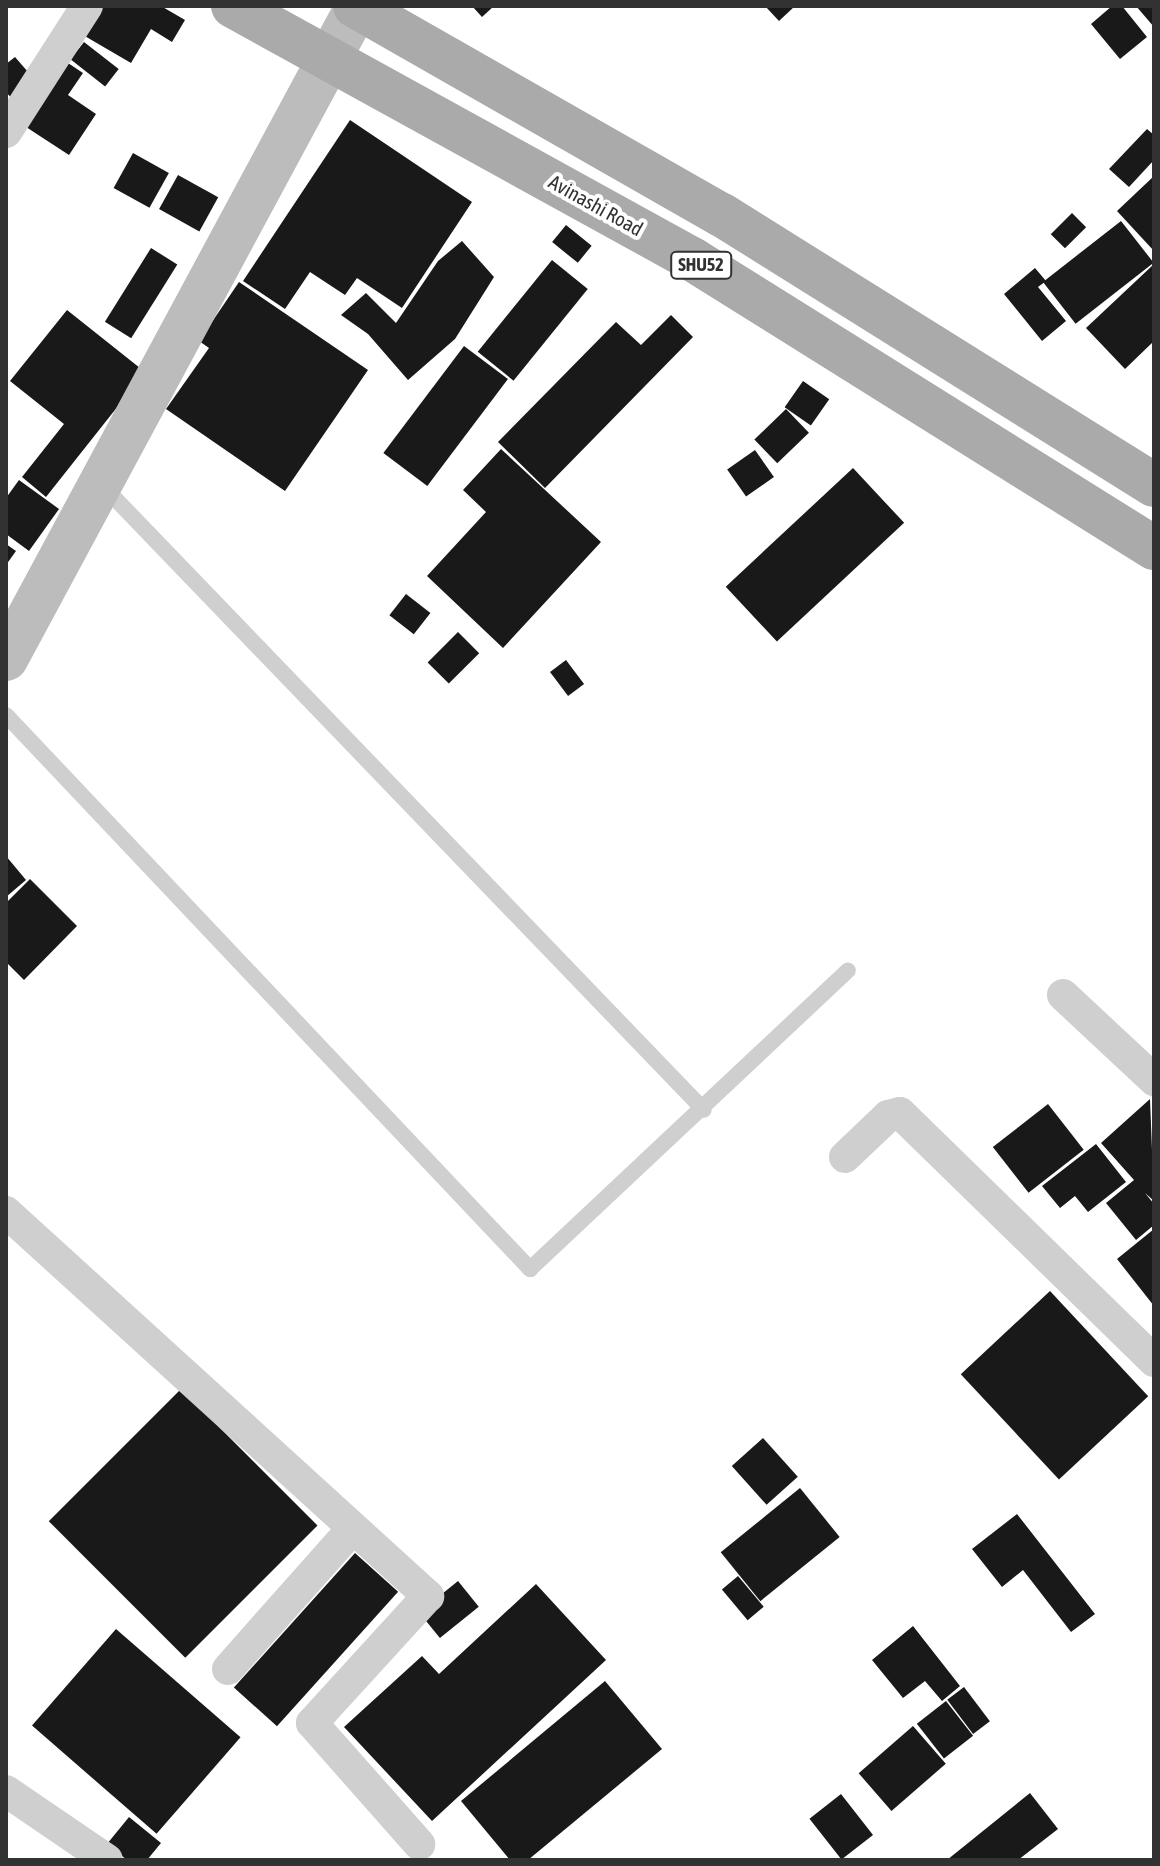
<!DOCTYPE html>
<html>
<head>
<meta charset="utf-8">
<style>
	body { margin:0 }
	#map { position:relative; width:1160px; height:1866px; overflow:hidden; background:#fff; font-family:"Asap Condensed",sans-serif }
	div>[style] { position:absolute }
	.building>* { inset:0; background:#191919; transform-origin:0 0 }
	.lane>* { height:16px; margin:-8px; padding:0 8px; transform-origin:8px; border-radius:8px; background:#cfcfcf }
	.street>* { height:32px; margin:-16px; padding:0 16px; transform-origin:16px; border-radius:16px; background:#cfcfcf }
	.secondary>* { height:44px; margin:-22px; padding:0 22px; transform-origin:22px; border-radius:22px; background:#bcbcbc }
	.primary>* { height:44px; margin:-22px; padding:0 22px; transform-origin:22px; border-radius:22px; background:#aaa }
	span { translate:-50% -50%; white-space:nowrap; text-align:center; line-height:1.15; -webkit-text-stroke:8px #fff; paint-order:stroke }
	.shield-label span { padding:2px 6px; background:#fff; border:2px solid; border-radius:6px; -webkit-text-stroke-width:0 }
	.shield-label { font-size:18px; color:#323232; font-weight:700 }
	.street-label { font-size:20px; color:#323232 }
	.frame { position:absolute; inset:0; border:8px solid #323232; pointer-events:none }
</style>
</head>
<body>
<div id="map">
	<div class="building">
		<i style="clip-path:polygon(100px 6px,161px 6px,185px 20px,172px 42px,151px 29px,131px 63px,83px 35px)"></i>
		<i style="clip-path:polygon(472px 6px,494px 6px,482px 17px)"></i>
		<i style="clip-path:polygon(765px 6px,795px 6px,779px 21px)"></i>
		<i style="clip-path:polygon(1112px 6px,1122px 6px,1147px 37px,1120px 59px,1091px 24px)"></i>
		<i style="clip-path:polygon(1136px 6px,1154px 6px,1154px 27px)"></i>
		<i style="left:84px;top:42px;width:44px;height:22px;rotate:38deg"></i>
		<i style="clip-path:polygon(15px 57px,35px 80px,13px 100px,6px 92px,6px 64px)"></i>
		<i style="clip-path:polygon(65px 61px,83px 73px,68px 95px,96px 114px,69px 155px,23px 125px)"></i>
		<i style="clip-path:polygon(350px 120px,472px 202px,402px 308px,357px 278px,345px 295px,310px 272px,285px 309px,243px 281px)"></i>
		<i style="clip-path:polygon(1147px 129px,1154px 135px,1154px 160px,1129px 187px,1109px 169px)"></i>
		<i style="left:133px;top:153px;width:41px;height:40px;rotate:29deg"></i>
		<i style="left:178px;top:175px;width:46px;height:39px;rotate:29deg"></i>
		<i style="clip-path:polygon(1154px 176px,1154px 251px,1117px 211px)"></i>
		<i style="left:1072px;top:213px;width:20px;height:30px;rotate:45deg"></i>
		<i style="left:1121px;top:221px;width:53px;height:99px;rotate:52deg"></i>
		<i style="left:566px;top:225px;width:33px;height:22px;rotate:39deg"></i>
		<i style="clip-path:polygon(462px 241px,494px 277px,455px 339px,408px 380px,368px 334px,341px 315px,366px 293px,396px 323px,438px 261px)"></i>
		<i style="left:151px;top:248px;width:31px;height:87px;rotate:32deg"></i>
		<i style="left:552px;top:260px;width:46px;height:118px;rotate:39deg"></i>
		<i style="clip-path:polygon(1154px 264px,1154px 341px,1125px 369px,1086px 328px)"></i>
		<i style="clip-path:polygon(1035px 268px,1046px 281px,1038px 287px,1066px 321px,1042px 341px,1004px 294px)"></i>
		<i style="clip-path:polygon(239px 282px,368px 370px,285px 491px,166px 409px,209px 348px,199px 341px)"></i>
		<i style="clip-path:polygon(67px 310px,145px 372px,46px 497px,22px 477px,64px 424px,10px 381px)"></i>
		<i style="clip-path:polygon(671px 315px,693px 337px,545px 488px,498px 442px,616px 322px,641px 345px)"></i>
		<i style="left:464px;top:346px;width:55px;height:134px;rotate:37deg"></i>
		<i style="left:803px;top:381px;width:32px;height:32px;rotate:35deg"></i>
		<i style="left:786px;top:409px;width:33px;height:44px;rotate:46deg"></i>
		<i style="clip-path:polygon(501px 449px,601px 542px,503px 648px,427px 576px,486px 512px,463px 490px)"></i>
		<i style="left:755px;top:450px;width:33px;height:34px;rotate:55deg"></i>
		<i style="left:853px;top:468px;width:75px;height:174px;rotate:47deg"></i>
		<i style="clip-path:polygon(19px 480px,59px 509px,29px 551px,6px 534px,6px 498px)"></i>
		<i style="clip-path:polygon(6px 544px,16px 551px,6px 565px)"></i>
		<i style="left:406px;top:594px;width:31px;height:27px;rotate:38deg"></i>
		<i style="left:458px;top:632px;width:30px;height:43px;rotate:45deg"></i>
		<i style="left:566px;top:660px;width:30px;height:20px;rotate:53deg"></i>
		<i style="clip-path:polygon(6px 856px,26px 880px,6px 897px)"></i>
		<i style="clip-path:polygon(30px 879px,77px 926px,24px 980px,6px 962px,6px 903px)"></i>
		<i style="clip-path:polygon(1150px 1099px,1154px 1201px,1145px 1193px,1154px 1204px,1154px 1225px,1136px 1240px,1106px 1203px,1134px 1180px,1101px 1143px)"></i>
		<i style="left:1048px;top:1104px;width:58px;height:70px;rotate:52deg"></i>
		<i style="clip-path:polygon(1096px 1144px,1126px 1182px,1088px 1212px,1075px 1196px,1060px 1208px,1042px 1186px)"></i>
		<i style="clip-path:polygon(1154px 1229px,1154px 1306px,1117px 1259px)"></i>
		<i style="left:1050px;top:1291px;width:144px;height:122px;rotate:47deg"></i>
		<i style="left:181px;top:1389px;width:193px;height:187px;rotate:45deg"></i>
		<i style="left:763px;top:1438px;width:52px;height:42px;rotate:48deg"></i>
		<i style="left:800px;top:1488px;width:63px;height:102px;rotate:51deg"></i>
		<i style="clip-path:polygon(1017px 1514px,1095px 1614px,1071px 1632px,1023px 1570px,1002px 1587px,972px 1549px)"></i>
		<i style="left:355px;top:1553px;width:58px;height:181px;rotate:42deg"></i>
		<i style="left:738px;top:1576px;width:40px;height:21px;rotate:50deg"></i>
		<i style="left:458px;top:1581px;width:33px;height:50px;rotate:51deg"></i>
		<i style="clip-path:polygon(536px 1584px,606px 1660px,432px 1821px,344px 1727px,422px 1656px,439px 1674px)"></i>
		<i style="clip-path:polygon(913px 1626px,960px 1686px,942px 1701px,925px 1681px,903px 1698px,872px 1660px)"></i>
		<i style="left:116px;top:1629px;width:165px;height:128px;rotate:41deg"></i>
		<i style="clip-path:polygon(605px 1681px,662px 1749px,528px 1860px,510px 1860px,461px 1801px)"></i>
		<i style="left:964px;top:1687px;width:43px;height:21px;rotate:53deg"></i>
		<i style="left:946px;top:1701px;width:44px;height:37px;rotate:52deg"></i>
		<i style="left:913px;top:1726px;width:50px;height:72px;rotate:49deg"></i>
		<i style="clip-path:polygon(1030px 1793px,1058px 1829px,1018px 1860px,947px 1860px)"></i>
		<i style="left:841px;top:1794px;width:52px;height:40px;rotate:52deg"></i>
		<i style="clip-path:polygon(129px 1817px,161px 1843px,147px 1860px,127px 1860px,107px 1844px)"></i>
	</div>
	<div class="lane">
		<i style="left:103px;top:486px;width:866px;rotate:46.08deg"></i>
		<i style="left:6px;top:715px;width:763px;rotate:46.59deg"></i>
		<i style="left:530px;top:1269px;width:436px;rotate:-43.2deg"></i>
	</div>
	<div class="street">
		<i style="left:6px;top:132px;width:150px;rotate:-57.3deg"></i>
		<i style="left:1063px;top:995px;width:125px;rotate:43deg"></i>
		<i style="left:845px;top:1157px;width:59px;rotate:-43.6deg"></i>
		<i style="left:888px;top:1116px;width:12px;rotate:-14deg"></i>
		<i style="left:900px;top:1113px;width:355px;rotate:44.3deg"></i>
		<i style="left:6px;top:1212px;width:571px;rotate:42.3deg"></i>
		<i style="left:428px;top:1596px;width:172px;rotate:132.4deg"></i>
		<i style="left:312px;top:1723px;width:162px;rotate:48.5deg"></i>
		<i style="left:228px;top:1669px;width:188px;rotate:-48.4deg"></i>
		<i style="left:6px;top:1791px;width:122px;rotate:34.3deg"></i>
	</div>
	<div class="secondary">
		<i style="left:6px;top:659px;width:740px;rotate:-61.7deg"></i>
	</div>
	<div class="primary">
		<i style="left:233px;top:6px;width:524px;rotate:28.86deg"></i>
		<i style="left:692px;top:259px;width:545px;rotate:32.03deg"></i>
		<i style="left:355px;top:6px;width:422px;rotate:29.7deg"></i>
		<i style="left:722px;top:215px;width:509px;rotate:32.01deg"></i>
	</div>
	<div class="shield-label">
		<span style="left:701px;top:265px">SHU52</span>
	</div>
	<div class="street-label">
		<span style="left:596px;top:205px;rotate:29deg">Avinashi Road</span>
	</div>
	<div class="frame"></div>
</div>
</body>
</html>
